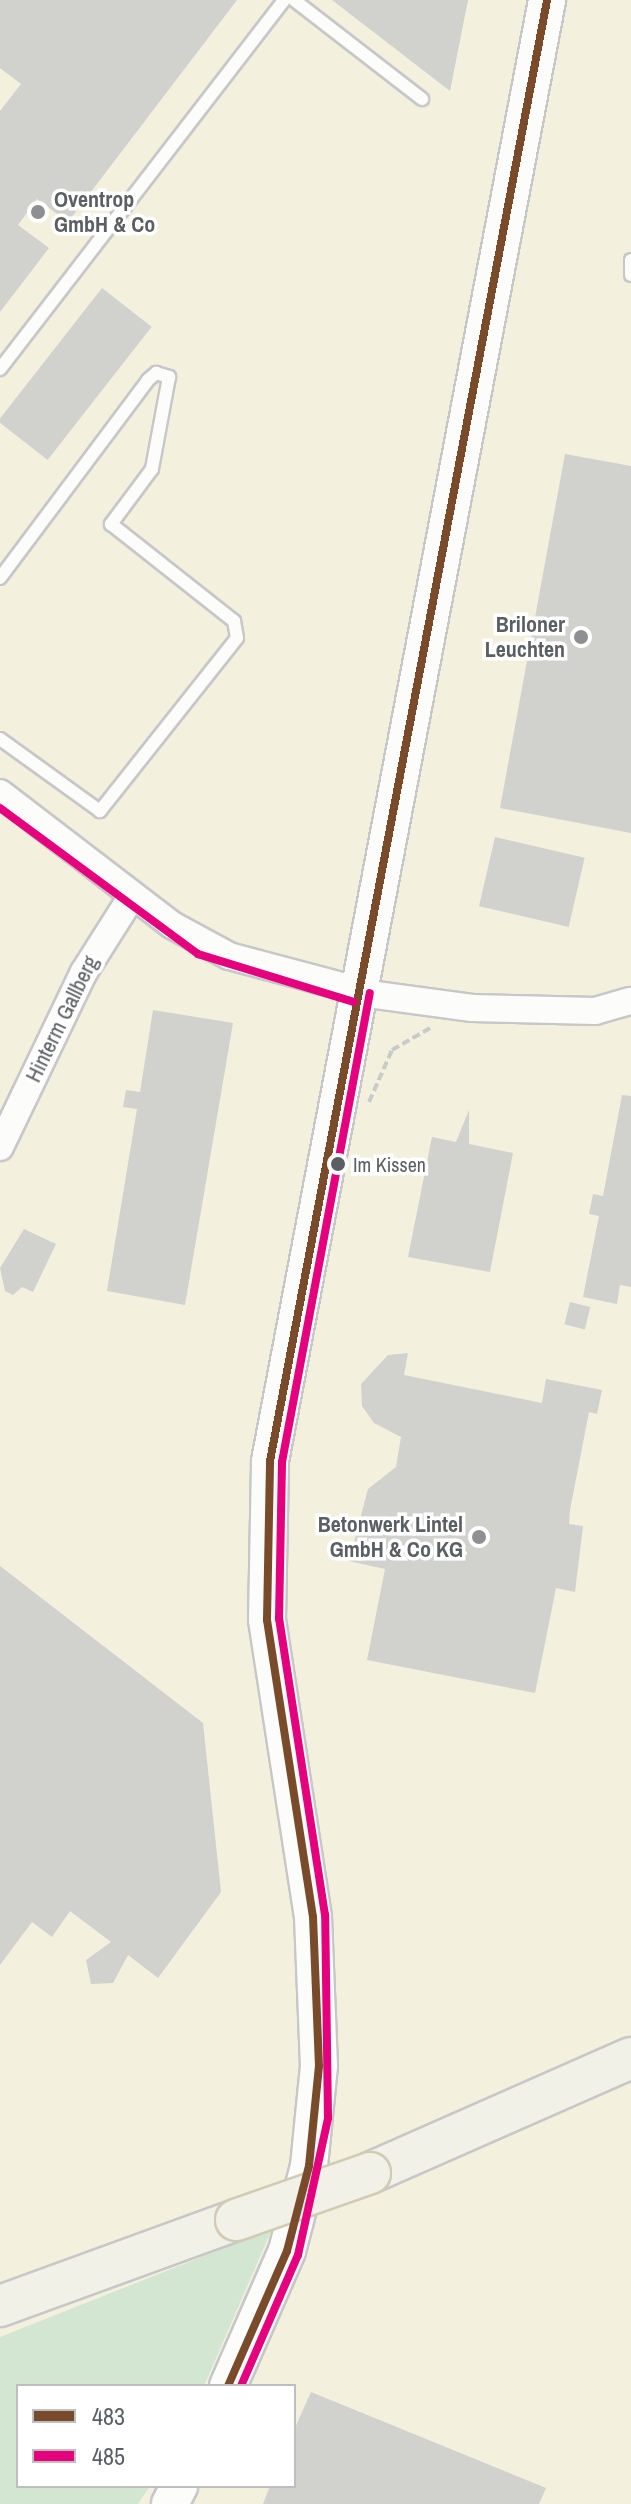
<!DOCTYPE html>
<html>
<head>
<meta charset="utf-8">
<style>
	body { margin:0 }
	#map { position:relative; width:631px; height:2504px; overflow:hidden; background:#eaeae5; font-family:"Archivo Narrow",sans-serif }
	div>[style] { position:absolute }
	.commercial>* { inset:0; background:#f4f0de }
	.green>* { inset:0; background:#d3e6d2 }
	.building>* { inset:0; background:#d1d1ce; transform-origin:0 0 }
	.path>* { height:4px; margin-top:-2px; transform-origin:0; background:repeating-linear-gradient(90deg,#c8ccc9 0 8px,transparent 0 12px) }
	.roads { filter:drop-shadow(2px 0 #c7c7c7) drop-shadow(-2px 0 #c7c7c7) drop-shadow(0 2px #c7c7c7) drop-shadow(0 -2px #c7c7c7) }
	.lane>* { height:12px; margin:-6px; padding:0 6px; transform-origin:6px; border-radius:6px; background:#fcfcfb }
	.street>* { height:26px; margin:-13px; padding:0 13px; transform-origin:13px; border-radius:13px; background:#fcfcfb }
	.secondary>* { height:36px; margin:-18px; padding:0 18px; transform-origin:18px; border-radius:18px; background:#fcfcfb }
	.primary>* { height:40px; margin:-20px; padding:0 20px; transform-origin:20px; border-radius:20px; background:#f2f1e7 }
	.bridges { filter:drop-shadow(2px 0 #d1cbb4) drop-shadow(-2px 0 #d1cbb4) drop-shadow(0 2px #d1cbb4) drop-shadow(0 -2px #d1cbb4) }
	.primary-bridge>* { height:40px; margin:-20px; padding:0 20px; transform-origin:20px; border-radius:20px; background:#f2f1e7 }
	.bus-1>* { height:8px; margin:-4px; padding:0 4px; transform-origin:4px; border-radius:4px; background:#7a4b2a }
	.bus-2>* { height:8px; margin:-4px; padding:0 4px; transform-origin:4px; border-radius:4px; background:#e5007d }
	.dots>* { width:22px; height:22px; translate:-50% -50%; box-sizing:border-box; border:4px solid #fff; border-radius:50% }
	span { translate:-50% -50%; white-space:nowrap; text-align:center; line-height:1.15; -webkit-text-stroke:7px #fff; paint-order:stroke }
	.bus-label { font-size:20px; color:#5b5e62 }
	.left { translate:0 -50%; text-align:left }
	.poi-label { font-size:22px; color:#5b5e62; font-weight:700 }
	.right { translate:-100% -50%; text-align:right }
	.street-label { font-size:22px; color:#5b5e62 }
	.legend { position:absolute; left:16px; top:2384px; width:280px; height:104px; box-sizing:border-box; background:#fff; border:2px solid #bdbfc0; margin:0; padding:10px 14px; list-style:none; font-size:24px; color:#5b5e62 }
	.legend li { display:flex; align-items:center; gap:16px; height:40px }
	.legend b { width:40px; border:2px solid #bdbfc0 }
</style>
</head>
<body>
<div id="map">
	<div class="commercial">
		<i style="clip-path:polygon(evenodd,0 0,631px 0,631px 2504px,0 2504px,0 0,18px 2386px,294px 2386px,294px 2486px,18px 2486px,18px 2386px)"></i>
	</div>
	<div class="green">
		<i style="clip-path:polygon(272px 2229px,204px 2386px,18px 2386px,18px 2486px,150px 2486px,138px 2504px,0 2504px,0 2337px)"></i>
	</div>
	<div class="building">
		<i style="clip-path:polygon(0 0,237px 0,68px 222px,37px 199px,18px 225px,49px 248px,0 312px,0 111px,21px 84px,0 68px)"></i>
		<i style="clip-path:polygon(332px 0,468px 0,450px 91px)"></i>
		<i style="left:102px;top:288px;width:63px;height:169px;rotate:38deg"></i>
		<i style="clip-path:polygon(565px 454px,631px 466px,631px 833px,500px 808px)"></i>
		<i style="left:495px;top:837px;width:92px;height:71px;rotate:13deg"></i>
		<i style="clip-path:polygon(153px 1010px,233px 1023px,185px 1305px,107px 1291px,137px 1109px,123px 1107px,126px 1090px,140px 1092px)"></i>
		<i style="clip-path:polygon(622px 1095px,631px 1096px,631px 1287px,620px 1285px,617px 1304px,583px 1297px,599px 1216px,589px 1214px,593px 1194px,603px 1196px)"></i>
		<i style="clip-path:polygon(469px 1110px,469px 1144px,513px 1153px,490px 1272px,408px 1257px,432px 1137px,456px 1142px)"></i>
		<i style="clip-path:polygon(24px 1229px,56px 1244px,33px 1292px,22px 1287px,13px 1295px,5px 1291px,0 1268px)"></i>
		<i style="left:570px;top:1302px;width:21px;height:23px;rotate:14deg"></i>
		<i style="clip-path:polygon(408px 1353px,404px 1375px,542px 1403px,546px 1379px,602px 1390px,597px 1414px,589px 1412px,570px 1510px,569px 1524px,583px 1526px,575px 1592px,556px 1588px,535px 1693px,367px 1660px,385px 1569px,349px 1561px,368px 1489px,396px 1467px,401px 1437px,374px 1423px,362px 1406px,361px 1384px,388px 1355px)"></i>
		<i style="clip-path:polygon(0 1566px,203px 1723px,221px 1892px,158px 1978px,128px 1955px,113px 1983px,91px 1984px,86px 1960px,111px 1942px,70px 1911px,52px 1937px,32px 1922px,0 1965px)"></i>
		<i style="clip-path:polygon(311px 2392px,546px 2488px,539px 2504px,263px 2504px,270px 2486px,294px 2486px,294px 2430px)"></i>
	</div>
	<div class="path">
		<i style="left:369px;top:1102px;width:57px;rotate:-66.1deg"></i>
		<i style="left:392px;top:1050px;width:46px;rotate:-29.9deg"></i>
	</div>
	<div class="roads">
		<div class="lane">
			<i style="left:294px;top:0;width:162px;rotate:37.7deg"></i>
			<i style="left:631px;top:260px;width:15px;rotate:90deg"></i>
			<i style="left:0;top:369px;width:466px;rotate:-52.4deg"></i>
			<i style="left:0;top:578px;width:247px;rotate:-53.2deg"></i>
			<i style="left:148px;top:380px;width:11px;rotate:-41deg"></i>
			<i style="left:156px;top:373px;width:14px;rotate:17deg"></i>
			<i style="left:169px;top:377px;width:94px;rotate:100.5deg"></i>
			<i style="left:152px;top:469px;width:69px;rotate:126.7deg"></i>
			<i style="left:111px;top:524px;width:157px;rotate:38.3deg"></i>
			<i style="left:234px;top:621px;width:17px;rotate:80deg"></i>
			<i style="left:237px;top:638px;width:221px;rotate:128.4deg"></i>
			<i style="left:100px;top:811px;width:123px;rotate:-144.2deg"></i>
		</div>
		<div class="street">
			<i style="left:0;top:793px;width:217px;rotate:37.5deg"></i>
			<i style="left:172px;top:925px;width:65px;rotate:28.5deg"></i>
			<i style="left:229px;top:956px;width:152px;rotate:14.9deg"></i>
			<i style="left:376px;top:995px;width:97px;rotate:7.7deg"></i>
			<i style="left:472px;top:1008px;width:123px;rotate:1.4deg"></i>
			<i style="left:595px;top:1011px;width:37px;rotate:-16deg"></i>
			<i style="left:0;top:1147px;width:194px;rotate:-64.4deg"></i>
			<i style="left:84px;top:972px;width:90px;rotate:-57.7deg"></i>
		</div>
		<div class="secondary">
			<i style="left:228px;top:2386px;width:147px;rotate:-66.4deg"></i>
			<i style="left:287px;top:2251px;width:88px;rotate:-75.5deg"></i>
			<i style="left:309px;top:2166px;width:100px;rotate:-84.3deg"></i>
			<i style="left:319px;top:2066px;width:149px;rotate:-92.3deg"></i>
			<i style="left:313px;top:1917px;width:301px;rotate:-98.8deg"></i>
			<i style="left:267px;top:1620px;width:159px;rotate:-88.9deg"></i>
			<i style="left:270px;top:1461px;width:1487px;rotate:-79.26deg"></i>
			<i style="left:170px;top:2504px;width:20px;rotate:-63deg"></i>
		</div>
		<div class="primary">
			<i style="left:370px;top:2173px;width:285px;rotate:-23.8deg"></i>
			<i style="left:0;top:2306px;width:251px;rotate:-20deg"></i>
		</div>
	</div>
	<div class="bridges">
		<div class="primary-bridge">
			<i style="left:236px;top:2220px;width:142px;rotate:-19.3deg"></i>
		</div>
	</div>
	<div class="bus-1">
		<i style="left:228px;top:2386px;width:147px;rotate:-66.4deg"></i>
		<i style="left:287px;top:2251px;width:88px;rotate:-75.5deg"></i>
		<i style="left:309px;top:2166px;width:100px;rotate:-84.3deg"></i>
		<i style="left:319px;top:2066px;width:149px;rotate:-92.3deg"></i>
		<i style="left:313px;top:1917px;width:301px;rotate:-98.8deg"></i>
		<i style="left:267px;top:1620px;width:159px;rotate:-88.9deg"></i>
		<i style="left:270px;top:1461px;width:1487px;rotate:-79.26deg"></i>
	</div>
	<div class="bus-2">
		<i style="left:0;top:808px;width:246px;rotate:36.4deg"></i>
		<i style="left:198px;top:954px;width:163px;rotate:17.1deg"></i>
		<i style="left:241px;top:2386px;width:143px;rotate:-66.5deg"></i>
		<i style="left:298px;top:2255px;width:140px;rotate:-77.6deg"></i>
		<i style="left:328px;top:2118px;width:203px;rotate:-90.8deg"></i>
		<i style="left:325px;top:1915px;width:300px;rotate:-98.8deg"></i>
		<i style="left:279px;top:1619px;width:157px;rotate:-88.9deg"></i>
		<i style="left:282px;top:1462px;width:477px;rotate:-79.4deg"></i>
	</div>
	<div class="dots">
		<i style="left:38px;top:212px;background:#8d8f90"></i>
		<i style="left:581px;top:637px;background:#8d8f90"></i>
		<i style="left:338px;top:1164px;background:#5b5e62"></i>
		<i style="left:479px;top:1537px;background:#8d8f90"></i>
	</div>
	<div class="bus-label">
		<span class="left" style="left:353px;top:1164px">Im Kissen</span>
	</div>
	<div class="poi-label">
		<span class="left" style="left:54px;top:212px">Oventrop<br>GmbH &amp; Co</span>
		<span class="right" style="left:565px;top:637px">Briloner<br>Leuchten</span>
		<span class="right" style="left:463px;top:1537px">Betonwerk Lintel<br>GmbH &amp; Co KG</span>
	</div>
	<div class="street-label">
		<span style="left:62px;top:1019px;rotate:-64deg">Hinterm Gallberg</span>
	</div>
	<ul class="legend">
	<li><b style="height:10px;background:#7a4b2a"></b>483</li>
	<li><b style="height:10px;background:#e5007d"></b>485</li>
	</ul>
</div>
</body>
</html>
